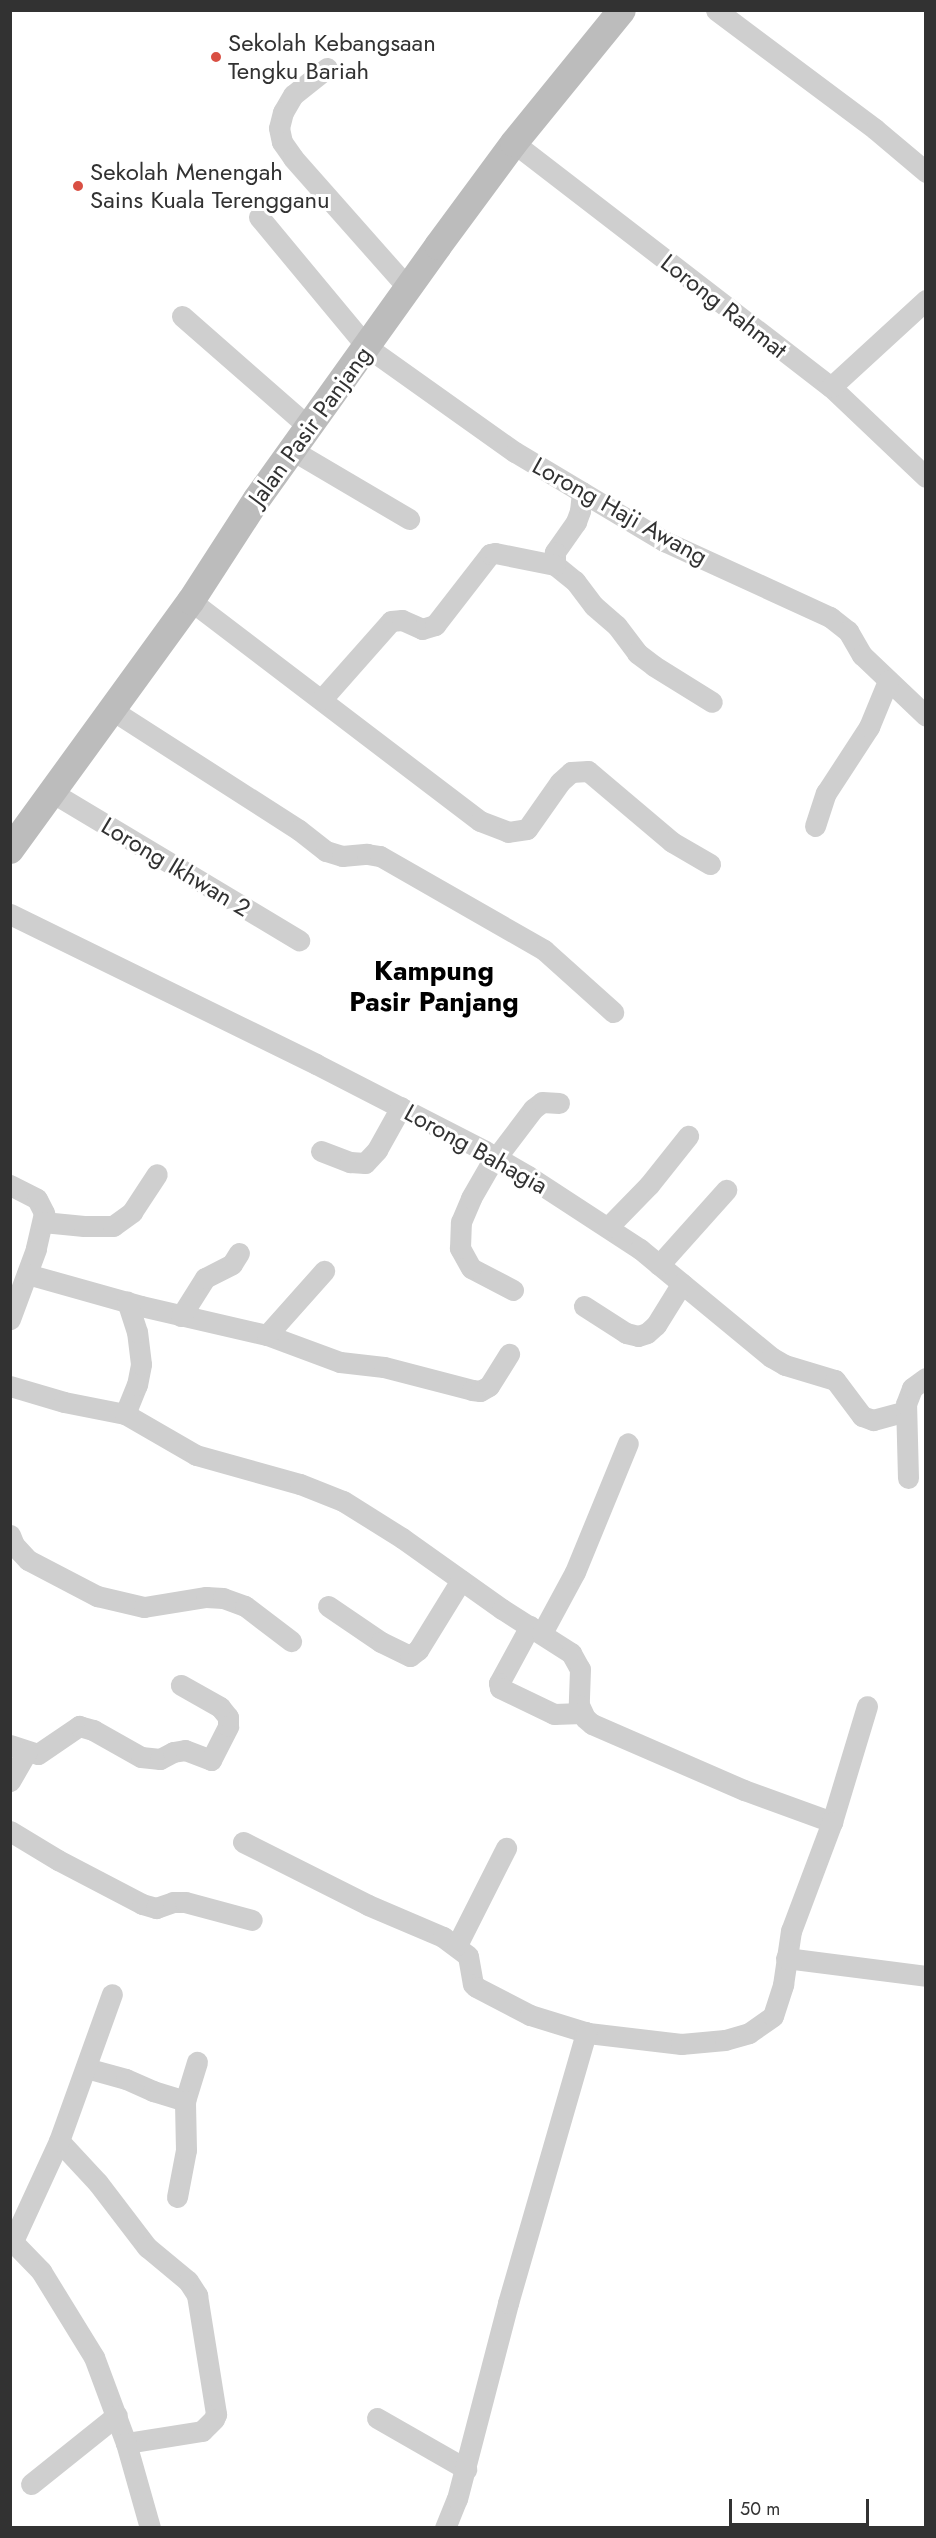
<!DOCTYPE html>
<html>
<head>
<meta charset="utf-8">
<style>
	body { margin:0 }
	#map { position:relative; width:936px; height:2538px; overflow:hidden; background:#fff; font-family:Jost,sans-serif }
	div>[style] { position:absolute }
	.street>* { height:21px; margin:-10.5px; padding:0 10.5px; transform-origin:10.5px; border-radius:10.5px; background:#cfcfcf }
	.secondary>* { height:28px; margin:-14px; padding:0 14px; transform-origin:14px; border-radius:14px; background:#bcbcbc }
	.dots>* { width:16px; height:16px; translate:-50% -50%; box-sizing:border-box; border:3px solid #fff; border-radius:50% }
	span { translate:-50% -50%; white-space:nowrap; text-align:center; line-height:1.15; -webkit-text-stroke:6px #fff; paint-order:stroke }
	.poi-label { font-size:24px; color:#323232 }
	.left { translate:0 -50%; text-align:left }
	.street-label { font-size:24px; color:#323232 }
	.quarter-label { font-size:27px; color:#000; font-weight:700 }
	.frame { position:absolute; inset:0; border:12px solid #323232; pointer-events:none }
	.scale { position:absolute; left:729px; top:2499px; width:140px; height:27px; box-sizing:border-box; border:3px solid #323232; border-top:0; padding-left:8px; font-size:18px; line-height:21px; white-space:nowrap; color:#323232; -webkit-text-stroke:4px #fff; paint-order:stroke }
</style>
</head>
<body>
<div id="map">
	<div class="street">
		<i style="left:716px;top:10px;width:199px;rotate:36.8deg"></i>
		<i style="left:875px;top:129px;width:67px;rotate:40.1deg"></i>
		<i style="left:327px;top:68px;width:43px;rotate:141.5deg"></i>
		<i style="left:293px;top:95px;width:20px;rotate:120deg"></i>
		<i style="left:283px;top:112px;width:16px;rotate:104deg"></i>
		<i style="left:279px;top:128px;width:14px;rotate:78deg"></i>
		<i style="left:282px;top:142px;width:19px;rotate:55deg"></i>
		<i style="left:293px;top:158px;width:174px;rotate:48.5deg"></i>
		<i style="left:514px;top:143px;width:400px;rotate:37.6deg"></i>
		<i style="left:831px;top:387px;width:131px;rotate:43.5deg"></i>
		<i style="left:259px;top:217px;width:169px;rotate:50.3deg"></i>
		<i style="left:367px;top:347px;width:181px;rotate:35.4deg"></i>
		<i style="left:515px;top:452px;width:174px;rotate:30.9deg"></i>
		<i style="left:664px;top:541px;width:183px;rotate:24.6deg"></i>
		<i style="left:830px;top:617px;width:23px;rotate:38deg"></i>
		<i style="left:848px;top:631px;width:28px;rotate:60deg"></i>
		<i style="left:862px;top:655px;width:88px;rotate:43.6deg"></i>
		<i style="left:182px;top:316px;width:169px;rotate:41.2deg"></i>
		<i style="left:831px;top:387px;width:129px;rotate:-42.5deg"></i>
		<i style="left:292px;top:450px;width:136px;rotate:30.5deg"></i>
		<i style="left:582px;top:492px;width:19px;rotate:96deg"></i>
		<i style="left:580px;top:511px;width:12px;rotate:110deg"></i>
		<i style="left:576px;top:522px;width:37px;rotate:125deg"></i>
		<i style="left:555px;top:552px;width:13px;rotate:90deg"></i>
		<i style="left:555px;top:565px;width:26px;rotate:39deg"></i>
		<i style="left:575px;top:581px;width:31px;rotate:53deg"></i>
		<i style="left:594px;top:606px;width:30px;rotate:41deg"></i>
		<i style="left:617px;top:626px;width:34px;rotate:53deg"></i>
		<i style="left:637px;top:653px;width:21px;rotate:37deg"></i>
		<i style="left:654px;top:666px;width:68px;rotate:31.8deg"></i>
		<i style="left:191px;top:601px;width:363px;rotate:37.3deg"></i>
		<i style="left:480px;top:821px;width:30px;rotate:21deg"></i>
		<i style="left:508px;top:832px;width:19px;rotate:-9deg"></i>
		<i style="left:527px;top:829px;width:57px;rotate:-54.9deg"></i>
		<i style="left:560px;top:782px;width:15px;rotate:-42deg"></i>
		<i style="left:571px;top:772px;width:17px;rotate:-3deg"></i>
		<i style="left:588px;top:771px;width:110px;rotate:40.2deg"></i>
		<i style="left:672px;top:842px;width:44px;rotate:30.1deg"></i>
		<i style="left:322px;top:699px;width:104px;rotate:-48.5deg"></i>
		<i style="left:391px;top:621px;width:11px;rotate:-5deg"></i>
		<i style="left:402px;top:620px;width:22px;rotate:24deg"></i>
		<i style="left:422px;top:629px;width:14px;rotate:-17deg"></i>
		<i style="left:435px;top:625px;width:90px;rotate:-52.2deg"></i>
		<i style="left:490px;top:554px;width:5px;rotate:-11deg"></i>
		<i style="left:495px;top:553px;width:61px;rotate:11.3deg"></i>
		<i style="left:112px;top:710px;width:222px;rotate:32.7deg"></i>
		<i style="left:299px;top:830px;width:34px;rotate:38deg"></i>
		<i style="left:326px;top:851px;width:17px;rotate:17deg"></i>
		<i style="left:342px;top:856px;width:25px;rotate:-5deg"></i>
		<i style="left:367px;top:854px;width:13px;rotate:9deg"></i>
		<i style="left:380px;top:856px;width:189px;rotate:29.8deg"></i>
		<i style="left:544px;top:950px;width:93px;rotate:41.9deg"></i>
		<i style="left:53px;top:793px;width:287px;rotate:30.9deg"></i>
		<i style="left:815px;top:826px;width:35px;rotate:-72deg"></i>
		<i style="left:826px;top:793px;width:79px;rotate:-56.9deg"></i>
		<i style="left:869px;top:727px;width:50px;rotate:-67.6deg"></i>
		<i style="left:10px;top:914px;width:341px;rotate:26.1deg"></i>
		<i style="left:316px;top:1064px;width:190px;rotate:27.2deg"></i>
		<i style="left:485px;top:1151px;width:50px;rotate:30.2deg"></i>
		<i style="left:528px;top:1176px;width:134px;rotate:33.1deg"></i>
		<i style="left:640px;top:1249px;width:170px;rotate:39.5deg"></i>
		<i style="left:771px;top:1357px;width:16px;rotate:30deg"></i>
		<i style="left:785px;top:1365px;width:52px;rotate:16.7deg"></i>
		<i style="left:835px;top:1380px;width:45px;rotate:53.1deg"></i>
		<i style="left:862px;top:1416px;width:12px;rotate:20deg"></i>
		<i style="left:873px;top:1420px;width:34px;rotate:-15deg"></i>
		<i style="left:321px;top:1151px;width:31px;rotate:21deg"></i>
		<i style="left:350px;top:1162px;width:15px;rotate:4deg"></i>
		<i style="left:365px;top:1163px;width:18px;rotate:-47deg"></i>
		<i style="left:377px;top:1150px;width:49px;rotate:-60.8deg"></i>
		<i style="left:10px;top:1185px;width:30px;rotate:27deg"></i>
		<i style="left:37px;top:1199px;width:16px;rotate:63deg"></i>
		<i style="left:44px;top:1213px;width:37px;rotate:103deg"></i>
		<i style="left:36px;top:1249px;width:75px;rotate:110.4deg"></i>
		<i style="left:43px;top:1222px;width:41px;rotate:5.6deg"></i>
		<i style="left:84px;top:1226px;width:29px"></i>
		<i style="left:113px;top:1226px;width:24px;rotate:-36deg"></i>
		<i style="left:132px;top:1212px;width:45px;rotate:-56.7deg"></i>
		<i style="left:608px;top:1227px;width:59px;rotate:-45.7deg"></i>
		<i style="left:649px;top:1185px;width:63px;rotate:-51.5deg"></i>
		<i style="left:659px;top:1265px;width:101px;rotate:-48.2deg"></i>
		<i style="left:27px;top:1274px;width:118px;rotate:15.7deg"></i>
		<i style="left:141px;top:1306px;width:129px;rotate:13deg"></i>
		<i style="left:267px;top:1335px;width:78px;rotate:20.3deg"></i>
		<i style="left:340px;top:1362px;width:44px;rotate:6.5deg"></i>
		<i style="left:384px;top:1367px;width:91px;rotate:14.6deg"></i>
		<i style="left:472px;top:1390px;width:8px;rotate:7deg"></i>
		<i style="left:480px;top:1391px;width:10px;rotate:-29deg"></i>
		<i style="left:489px;top:1386px;width:38px;rotate:-58deg"></i>
		<i style="left:513px;top:1290px;width:47px;rotate:-152.4deg"></i>
		<i style="left:471px;top:1268px;width:23px;rotate:-119deg"></i>
		<i style="left:460px;top:1248px;width:26px;rotate:-88deg"></i>
		<i style="left:461px;top:1222px;width:26px;rotate:-67deg"></i>
		<i style="left:471px;top:1198px;width:36px;rotate:-60deg"></i>
		<i style="left:489px;top:1167px;width:73px;rotate:-52.8deg"></i>
		<i style="left:533px;top:1109px;width:11px;rotate:-38deg"></i>
		<i style="left:542px;top:1102px;width:17px;rotate:3deg"></i>
		<i style="left:584px;top:1306px;width:50px;rotate:32.7deg"></i>
		<i style="left:626px;top:1333px;width:12px;rotate:14deg"></i>
		<i style="left:638px;top:1336px;width:9px;rotate:-18deg"></i>
		<i style="left:647px;top:1333px;width:12px;rotate:-42deg"></i>
		<i style="left:656px;top:1325px;width:49px;rotate:-58.2deg"></i>
		<i style="left:181px;top:1316px;width:45px;rotate:-57.7deg"></i>
		<i style="left:205px;top:1278px;width:30px;rotate:-27deg"></i>
		<i style="left:232px;top:1264px;width:13px;rotate:-58deg"></i>
		<i style="left:267px;top:1335px;width:86px;rotate:-48.3deg"></i>
		<i style="left:10px;top:1386px;width:56px;rotate:16.5deg"></i>
		<i style="left:64px;top:1402px;width:62px;rotate:11.1deg"></i>
		<i style="left:125px;top:1414px;width:82px;rotate:30deg"></i>
		<i style="left:196px;top:1455px;width:108px;rotate:15.6deg"></i>
		<i style="left:300px;top:1484px;width:46px;rotate:21.6deg"></i>
		<i style="left:343px;top:1501px;width:70px;rotate:32.1deg"></i>
		<i style="left:402px;top:1538px;width:123px;rotate:35.4deg"></i>
		<i style="left:502px;top:1609px;width:82px;rotate:32.5deg"></i>
		<i style="left:571px;top:1653px;width:18px;rotate:61deg"></i>
		<i style="left:580px;top:1669px;width:36px;rotate:92deg"></i>
		<i style="left:579px;top:1705px;width:14px;rotate:65deg"></i>
		<i style="left:585px;top:1718px;width:9px;rotate:41deg"></i>
		<i style="left:592px;top:1724px;width:166px;rotate:23.5deg"></i>
		<i style="left:744px;top:1790px;width:94px;rotate:20deg"></i>
		<i style="left:832px;top:1822px;width:121px;rotate:-73.2deg"></i>
		<i style="left:125px;top:1414px;width:31px;rotate:-68deg"></i>
		<i style="left:137px;top:1385px;width:21px;rotate:-79deg"></i>
		<i style="left:141px;top:1364px;width:32px;rotate:-97deg"></i>
		<i style="left:137px;top:1332px;width:32px;rotate:-108deg"></i>
		<i style="left:908px;top:1478px;width:74px;rotate:-91.5deg"></i>
		<i style="left:906px;top:1404px;width:17px;rotate:-69deg"></i>
		<i style="left:912px;top:1388px;width:17px;rotate:-36deg"></i>
		<i style="left:10px;top:1535px;width:11px;rotate:68deg"></i>
		<i style="left:14px;top:1545px;width:21px;rotate:47deg"></i>
		<i style="left:28px;top:1560px;width:78px;rotate:27.6deg"></i>
		<i style="left:97px;top:1596px;width:48px;rotate:13.2deg"></i>
		<i style="left:144px;top:1607px;width:63px;rotate:-9.2deg"></i>
		<i style="left:206px;top:1597px;width:17px;rotate:3deg"></i>
		<i style="left:223px;top:1598px;width:23px;rotate:20deg"></i>
		<i style="left:245px;top:1606px;width:58px;rotate:37.3deg"></i>
		<i style="left:328px;top:1606px;width:64px;rotate:34.2deg"></i>
		<i style="left:381px;top:1642px;width:32px;rotate:26deg"></i>
		<i style="left:410px;top:1656px;width:10px;rotate:-37deg"></i>
		<i style="left:418px;top:1650px;width:82px;rotate:-58.4deg"></i>
		<i style="left:530px;top:1626px;width:65px;rotate:118.5deg"></i>
		<i style="left:499px;top:1683px;width:5px;rotate:79deg"></i>
		<i style="left:500px;top:1688px;width:60px;rotate:25.7deg"></i>
		<i style="left:554px;top:1714px;width:28px;rotate:-2deg"></i>
		<i style="left:542px;top:1633px;width:69px;rotate:-61.6deg"></i>
		<i style="left:575px;top:1572px;width:139px;rotate:-67.7deg"></i>
		<i style="left:10px;top:1745px;width:29px;rotate:18deg"></i>
		<i style="left:38px;top:1754px;width:50px;rotate:-34.3deg"></i>
		<i style="left:79px;top:1726px;width:15px;rotate:16deg"></i>
		<i style="left:93px;top:1730px;width:55px;rotate:29.4deg"></i>
		<i style="left:141px;top:1757px;width:19px;rotate:6deg"></i>
		<i style="left:160px;top:1759px;width:15px;rotate:-28deg"></i>
		<i style="left:173px;top:1752px;width:12px;rotate:-9deg"></i>
		<i style="left:185px;top:1750px;width:28px;rotate:21deg"></i>
		<i style="left:211px;top:1760px;width:38px;rotate:-63deg"></i>
		<i style="left:228px;top:1726px;width:9px;rotate:-90deg"></i>
		<i style="left:228px;top:1717px;width:13px;rotate:-129deg"></i>
		<i style="left:220px;top:1707px;width:45px;rotate:-150.6deg"></i>
		<i style="left:10px;top:1781px;width:34px;rotate:-60deg"></i>
		<i style="left:10px;top:1831px;width:56px;rotate:31.1deg"></i>
		<i style="left:58px;top:1860px;width:95px;rotate:27.6deg"></i>
		<i style="left:142px;top:1904px;width:15px;rotate:16deg"></i>
		<i style="left:156px;top:1908px;width:18px;rotate:-19deg"></i>
		<i style="left:173px;top:1902px;width:12px"></i>
		<i style="left:185px;top:1902px;width:69px;rotate:15deg"></i>
		<i style="left:243px;top:1842px;width:140px;rotate:26.7deg"></i>
		<i style="left:368px;top:1905px;width:82px;rotate:23.1deg"></i>
		<i style="left:443px;top:1937px;width:31px;rotate:37deg"></i>
		<i style="left:468px;top:1956px;width:28px;rotate:80deg"></i>
		<i style="left:473px;top:1984px;width:4px;rotate:45deg"></i>
		<i style="left:476px;top:1987px;width:61px;rotate:27.4deg"></i>
		<i style="left:530px;top:2015px;width:61px;rotate:17.2deg"></i>
		<i style="left:588px;top:2033px;width:94px;rotate:6.7deg"></i>
		<i style="left:681px;top:2044px;width:44px;rotate:-5.2deg"></i>
		<i style="left:725px;top:2040px;width:25px;rotate:-16deg"></i>
		<i style="left:749px;top:2033px;width:29px;rotate:-35deg"></i>
		<i style="left:773px;top:2016px;width:33px;rotate:-72deg"></i>
		<i style="left:783px;top:1985px;width:55px;rotate:-81.6deg"></i>
		<i style="left:791px;top:1931px;width:116px;rotate:-69.4deg"></i>
		<i style="left:457px;top:1945px;width:109px;rotate:-63.2deg"></i>
		<i style="left:786px;top:1958px;width:141px;rotate:7.3deg"></i>
		<i style="left:86px;top:2068px;width:41px;rotate:15.4deg"></i>
		<i style="left:126px;top:2079px;width:30px;rotate:24deg"></i>
		<i style="left:153px;top:2091px;width:34px;rotate:17deg"></i>
		<i style="left:185px;top:2101px;width:41px;rotate:-72.9deg"></i>
		<i style="left:59px;top:2141px;width:57px;rotate:47.1deg"></i>
		<i style="left:98px;top:2183px;width:81px;rotate:52.6deg"></i>
		<i style="left:147px;top:2247px;width:53px;rotate:39.7deg"></i>
		<i style="left:188px;top:2281px;width:17px;rotate:57deg"></i>
		<i style="left:197px;top:2295px;width:121px;rotate:80.9deg"></i>
		<i style="left:216px;top:2414px;width:5px;rotate:112deg"></i>
		<i style="left:214px;top:2419px;width:17px;rotate:135deg"></i>
		<i style="left:202px;top:2431px;width:77px;rotate:171deg"></i>
		<i style="left:177px;top:2197px;width:48px;rotate:-79.2deg"></i>
		<i style="left:186px;top:2150px;width:49px;rotate:-91.2deg"></i>
		<i style="left:10px;top:2239px;width:45px;rotate:45.9deg"></i>
		<i style="left:41px;top:2271px;width:101px;rotate:58.4deg"></i>
		<i style="left:94px;top:2357px;width:92px;rotate:69.6deg"></i>
		<i style="left:126px;top:2443px;width:88px;rotate:74.2deg"></i>
		<i style="left:13px;top:2241px;width:110px;rotate:-65.3deg"></i>
		<i style="left:59px;top:2141px;width:156px;rotate:-70.2deg"></i>
		<i style="left:377px;top:2418px;width:103px;rotate:29.8deg"></i>
		<i style="left:31px;top:2484px;width:110px;rotate:-38.7deg"></i>
		<i style="left:445px;top:2528px;width:31px;rotate:-68deg"></i>
		<i style="left:457px;top:2499px;width:203px;rotate:-75.4deg"></i>
		<i style="left:508px;top:2303px;width:282px;rotate:-73.9deg"></i>
	</div>
	<div class="secondary">
		<i style="left:10px;top:850px;width:308px;rotate:-54deg"></i>
		<i style="left:191px;top:601px;width:121px;rotate:-57.1deg"></i>
		<i style="left:257px;top:499px;width:311px;rotate:-54.4deg"></i>
		<i style="left:438px;top:246px;width:128px;rotate:-53.6deg"></i>
		<i style="left:514px;top:143px;width:171px;rotate:-50.9deg"></i>
	</div>
	<div class="dots">
		<i style="left:216px;top:57px;background:#d94f43"></i>
		<i style="left:78px;top:186px;background:#d94f43"></i>
	</div>
	<div class="poi-label">
		<span class="left" style="left:228px;top:57px">Sekolah Kebangsaan<br>Tengku Bariah</span>
		<span class="left" style="left:90px;top:186px">Sekolah Menengah<br>Sains Kuala Terengganu</span>
	</div>
	<div class="street-label">
		<span style="left:724px;top:306px;rotate:38deg">Lorong Rahmat</span>
		<span style="left:310px;top:426px;rotate:-54deg">Jalan Pasir Panjang</span>
		<span style="left:620px;top:511px;rotate:29deg">Lorong Haji Awang</span>
		<span style="left:176px;top:867px;rotate:31deg">Lorong Ikhwan 2</span>
		<span style="left:476px;top:1149px;rotate:29deg">Lorong Bahagia</span>
	</div>
	<div class="quarter-label">
		<span style="left:434px;top:986px">Kampung<br>Pasir Panjang</span>
	</div>
	<div class="frame"></div>
	<div class="scale">50 m</div>
</div>
</body>
</html>
